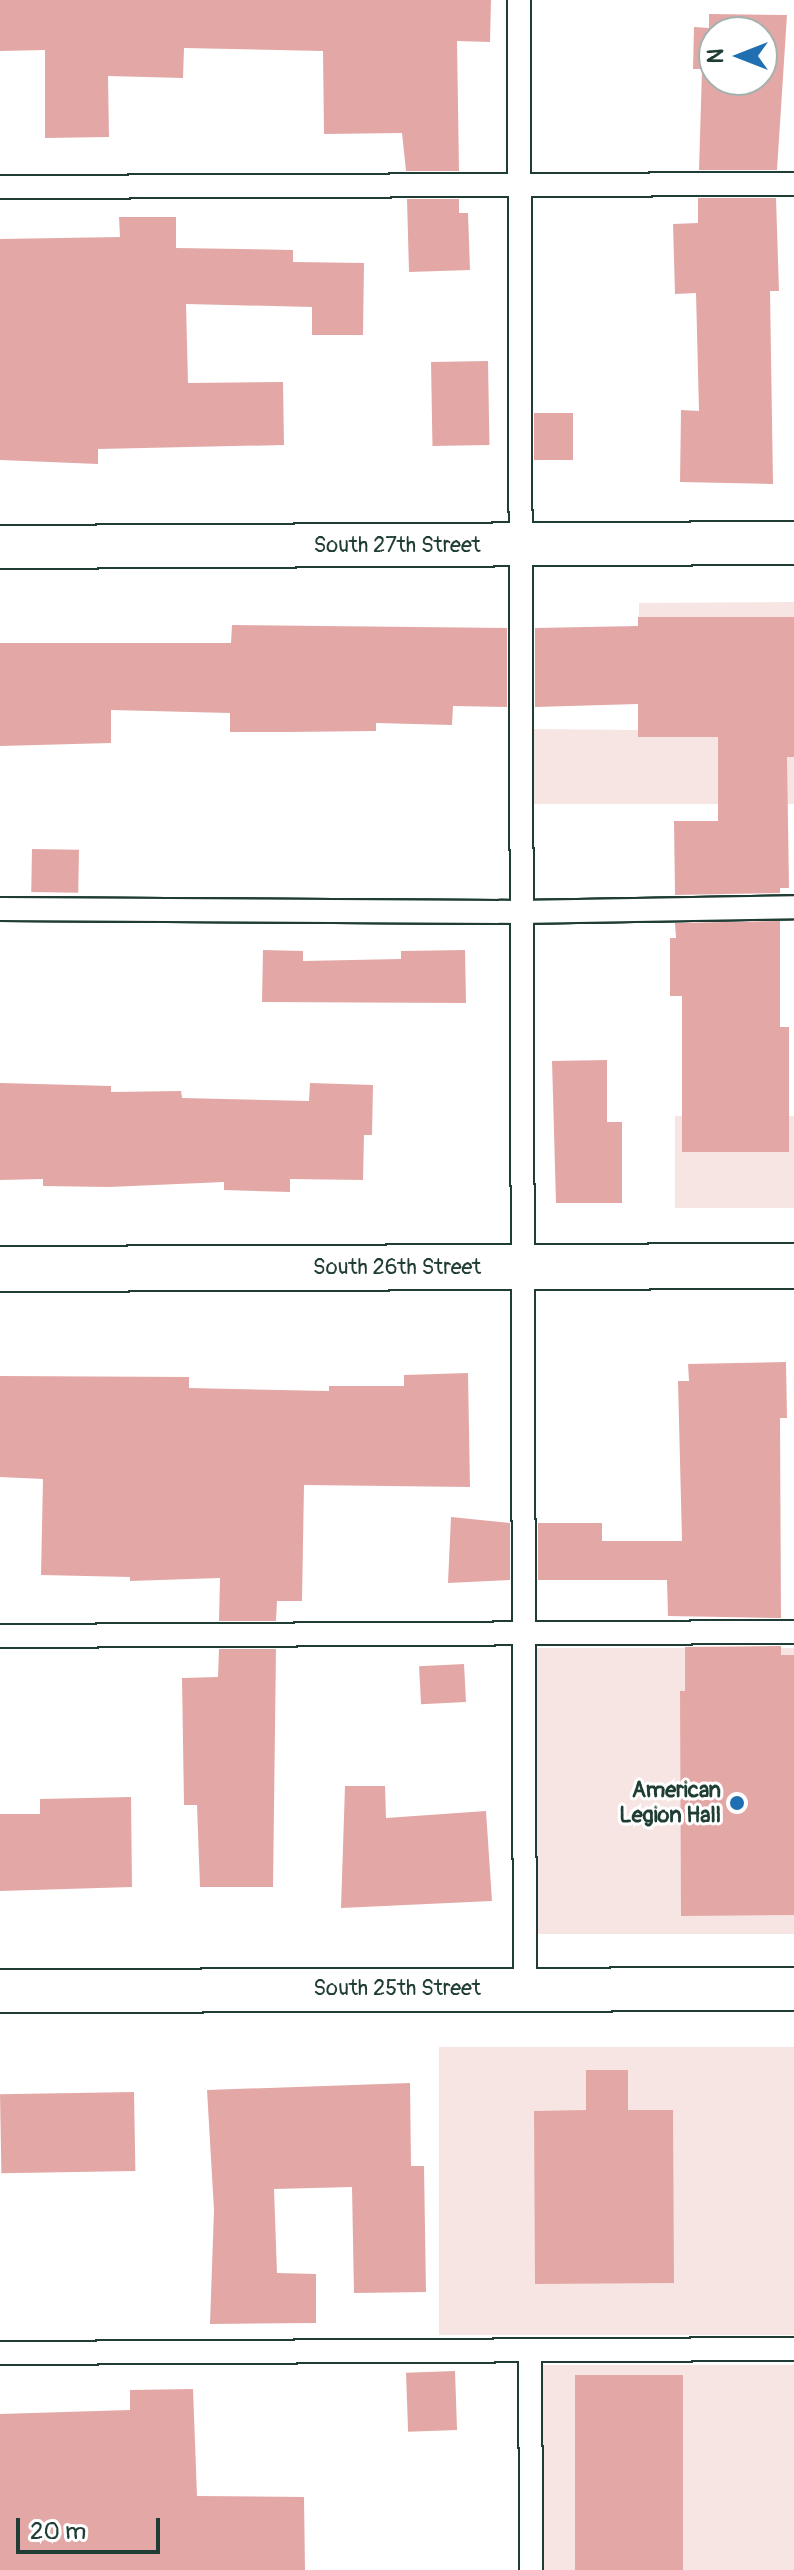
<!DOCTYPE html>
<html>
<head>
<meta charset="utf-8">
<style>
	body { margin:0 }
	#map { position:relative; width:794px; height:2570px; overflow:hidden; background:#fff; font-family:Pangolin,sans-serif }
	div>[style] { position:absolute }
	.built>* { inset:0; background:#f7e5e4; transform-origin:0 0 }
	.building>* { inset:0; background:#e3a8a6; transform-origin:0 0 }
	.roads { filter:drop-shadow(2px 0 #1f3d34) drop-shadow(-2px 0 #1f3d34) drop-shadow(0 2px #1f3d34) drop-shadow(0 -2px #1f3d34) }
	.lane>* { height:22px; margin:-11px; padding:0 11px; transform-origin:11px; border-radius:11px; background:#fff }
	.street>* { height:42px; margin:-21px; padding:0 21px; transform-origin:21px; border-radius:21px; background:#fff }
	.secondary>* { height:44px; margin:-22px; padding:0 22px; transform-origin:22px; border-radius:22px; background:#fff }
	.dots>* { width:22px; height:22px; translate:-50% -50%; box-sizing:border-box; border:4px solid #fff; border-radius:50% }
	span { translate:-50% -50%; white-space:nowrap; text-align:center; line-height:1.15; -webkit-text-stroke:6px #fff; paint-order:stroke }
	.street-label { font-size:22px; color:#1f3d34 }
	.poi-label { font-size:22px; color:#1f3d34; font-weight:700 }
	.right { translate:-100% -50%; text-align:right }
	.north { position:absolute; left:698px; top:16px; width:80px; height:80px; box-sizing:border-box; background:#fff; border:2px solid #a5b1ae; border-radius:50%; rotate:270deg; font-size:22px; font-weight:700; line-height:32px; text-align:center; color:#1f3d34 }
	.north::after { content:''; display:block; margin:auto; width:28px; height:36px; background:#1f6fb2; clip-path:polygon(50% 0,100% 100%,50% 72%,0 100%) }
	.scale { position:absolute; left:16px; top:2518px; width:144px; height:36px; box-sizing:border-box; border:4px solid #1f3d34; border-top:0; padding-left:10px; font-size:24px; line-height:28px; white-space:nowrap; color:#1f3d34; -webkit-text-stroke:6px #fff; paint-order:stroke }
</style>
</head>
<body>
<div id="map">
	<div class="built">
		<i style="clip-path:polygon(794px 602px,794px 804px,531px 804px,531px 729px,638px 730px,639px 603px)"></i>
		<i style="left:675px;top:1116px;width:119px;height:92px"></i>
		<i style="left:532px;top:1648px;width:262px;height:286px"></i>
		<i style="left:794px;top:2047px;width:288px;height:355px;rotate:90deg"></i>
		<i style="left:794px;top:2365px;width:205px;height:255px;rotate:90deg"></i>
	</div>
	<div class="building">
		<i style="clip-path:polygon(0 0,491px 0,490px 42px,457px 41px,459px 171px,406px 171px,402px 133px,324px 134px,323px 51px,184px 48px,183px 78px,108px 76px,109px 137px,45px 138px,45px 50px,0 51px)"></i>
		<i style="clip-path:polygon(evenodd,709px 14px,787px 15px,777px 170px,699px 170px,702px 69px,693px 69px,694px 27px,709px 28px,709px 14px,714px 32px,762px 32px,762px 80px,714px 80px,714px 32px)"></i>
		<i style="clip-path:polygon(698px 198px,776px 198px,779px 291px,770px 291px,773px 484px,680px 482px,681px 410px,699px 411px,696px 293px,675px 294px,673px 224px,698px 223px)"></i>
		<i style="clip-path:polygon(407px 199px,459px 199px,459px 213px,468px 213px,470px 270px,409px 272px)"></i>
		<i style="clip-path:polygon(119px 217px,176px 217px,176px 248px,293px 250px,293px 262px,364px 263px,363px 335px,312px 335px,312px 307px,186px 304px,188px 383px,283px 382px,284px 445px,98px 449px,98px 464px,0 460px,0 239px,120px 237px)"></i>
		<i style="left:488px;top:361px;width:84px;height:57px;rotate:89deg"></i>
		<i style="left:534px;top:413px;width:39px;height:47px"></i>
		<i style="clip-path:polygon(638px 617px,794px 617px,794px 757px,787px 757px,789px 888px,780px 888px,780px 893px,675px 895px,674px 821px,718px 821px,718px 737px,638px 737px,638px 704px,535px 707px,535px 628px,638px 626px)"></i>
		<i style="clip-path:polygon(232px 625px,507px 628px,507px 707px,453px 706px,452px 725px,376px 723px,376px 731px,288px 732px,230px 732px,230px 713px,111px 710px,111px 743px,0 746px,0 643px,231px 643px)"></i>
		<i style="left:32px;top:849px;width:47px;height:43px;rotate:1deg"></i>
		<i style="clip-path:polygon(780px 921px,780px 1027px,789px 1027px,789px 1152px,682px 1152px,682px 996px,670px 996px,670px 938px,676px 938px,675px 923px)"></i>
		<i style="clip-path:polygon(263px 950px,303px 951px,303px 961px,401px 959px,401px 951px,465px 950px,466px 1003px,262px 1002px)"></i>
		<i style="clip-path:polygon(607px 1060px,607px 1122px,622px 1122px,622px 1203px,556px 1203px,552px 1061px)"></i>
		<i style="clip-path:polygon(0 1083px,111px 1086px,111px 1092px,181px 1091px,182px 1098px,309px 1101px,310px 1083px,373px 1085px,372px 1135px,364px 1135px,363px 1180px,290px 1179px,290px 1192px,224px 1190px,224px 1182px,109px 1187px,43px 1186px,43px 1179px,0 1180px)"></i>
		<i style="clip-path:polygon(786px 1362px,787px 1418px,780px 1418px,781px 1618px,668px 1616px,667px 1580px,538px 1580px,538px 1523px,602px 1523px,602px 1541px,682px 1541px,678px 1381px,689px 1381px,688px 1364px)"></i>
		<i style="clip-path:polygon(468px 1373px,470px 1487px,304px 1485px,302px 1601px,277px 1601px,276px 1621px,219px 1621px,220px 1578px,130px 1581px,130px 1577px,41px 1575px,43px 1479px,0 1477px,0 1376px,189px 1377px,189px 1388px,329px 1391px,329px 1386px,404px 1386px,404px 1375px)"></i>
		<i style="clip-path:polygon(451px 1517px,510px 1523px,510px 1580px,448px 1583px)"></i>
		<i style="clip-path:polygon(781px 1646px,781px 1655px,794px 1655px,794px 1915px,681px 1916px,680px 1691px,685px 1691px,685px 1647px)"></i>
		<i style="clip-path:polygon(219px 1649px,276px 1649px,273px 1887px,200px 1887px,197px 1805px,184px 1805px,182px 1678px,218px 1677px)"></i>
		<i style="left:464px;top:1664px;width:38px;height:45px;rotate:87deg"></i>
		<i style="clip-path:polygon(345px 1786px,385px 1786px,386px 1818px,486px 1811px,492px 1901px,341px 1908px)"></i>
		<i style="clip-path:polygon(131px 1797px,132px 1887px,0 1891px,0 1814px,40px 1814px,40px 1799px)"></i>
		<i style="clip-path:polygon(586px 2070px,628px 2070px,628px 2110px,673px 2110px,674px 2283px,535px 2284px,534px 2111px,586px 2110px)"></i>
		<i style="clip-path:polygon(410px 2083px,411px 2166px,424px 2166px,426px 2292px,354px 2293px,352px 2187px,274px 2189px,277px 2273px,316px 2274px,316px 2323px,210px 2324px,214px 2210px,207px 2090px)"></i>
		<i style="left:134px;top:2092px;width:79px;height:134px;rotate:89deg"></i>
		<i style="left:455px;top:2371px;width:59px;height:49px;rotate:88deg"></i>
		<i style="left:575px;top:2375px;width:108px;height:195px"></i>
		<i style="clip-path:polygon(193px 2389px,197px 2496px,304px 2497px,305px 2570px,0 2570px,0 2414px,130px 2410px,130px 2390px)"></i>
	</div>
	<div class="roads">
		<div class="lane">
			<i style="left:519px;top:0;width:1988px;rotate:89.83deg"></i>
			<i style="left:0;top:187px;width:794px;rotate:-0.22deg"></i>
			<i style="left:0;top:909px;width:519px;rotate:0.33deg"></i>
			<i style="left:519px;top:912px;width:275px;rotate:-1deg"></i>
			<i style="left:0;top:1636px;width:794px;rotate:-0.29deg"></i>
			<i style="left:530px;top:2350px;width:220px;rotate:89.7deg"></i>
			<i style="left:0;top:2353px;width:794px;rotate:-0.29deg"></i>
		</div>
		<div class="street">
			<i style="left:0;top:547px;width:794px;rotate:-0.29deg"></i>
			<i style="left:0;top:1991px;width:794px;rotate:-0.14deg"></i>
		</div>
		<div class="secondary">
			<i style="left:0;top:1269px;width:794px;rotate:-0.22deg"></i>
		</div>
	</div>
	<div class="dots">
		<i style="left:737px;top:1803px;background:#1f6fb2"></i>
	</div>
	<div class="street-label">
		<span style="left:397px;top:546px">South 27th Street</span>
		<span style="left:397px;top:1268px">South 26th Street</span>
		<span style="left:397px;top:1989px">South 25th Street</span>
	</div>
	<div class="poi-label">
		<span class="right" style="left:721px;top:1803px">American<br>Legion Hall</span>
	</div>
	<div class="north">N</div>
	<div class="scale">20 m</div>
</div>
</body>
</html>
